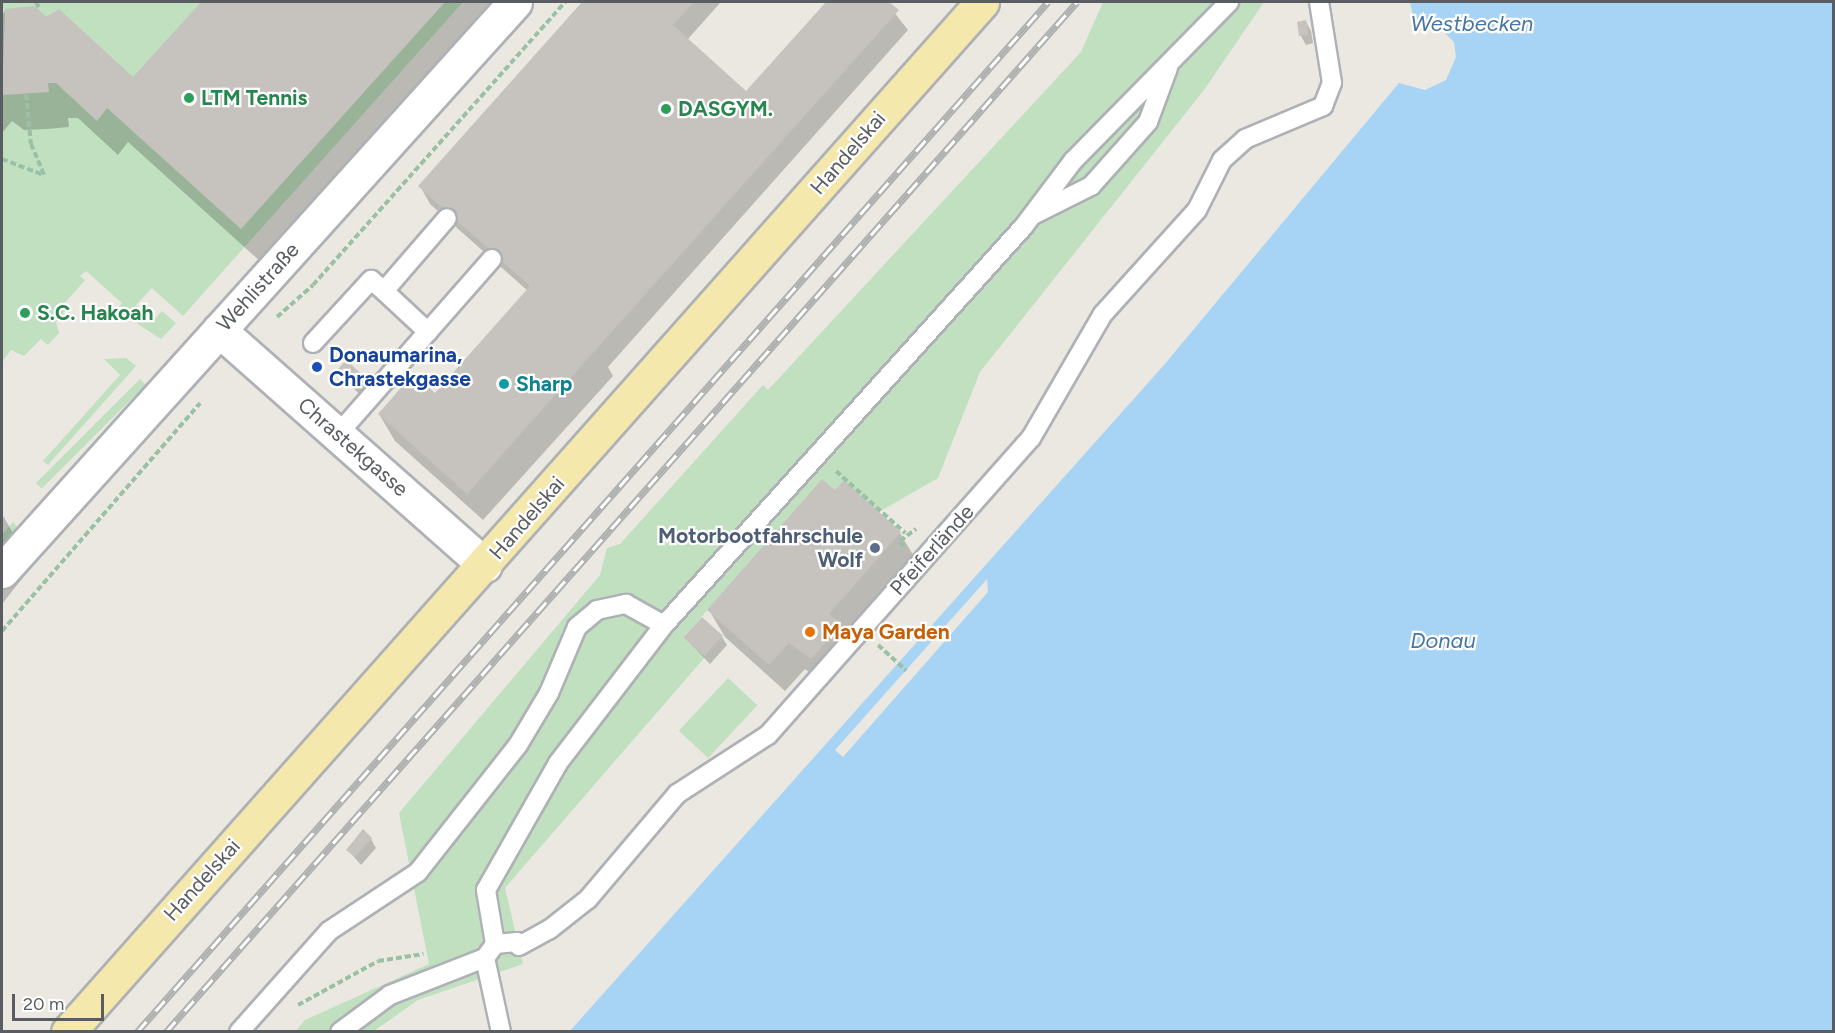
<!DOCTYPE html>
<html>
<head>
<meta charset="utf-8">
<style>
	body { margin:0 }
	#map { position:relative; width:1835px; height:1033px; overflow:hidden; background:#eae8e1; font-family:Figtree,sans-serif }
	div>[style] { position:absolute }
	.green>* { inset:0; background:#c0e0c0; transform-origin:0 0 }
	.water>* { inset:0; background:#a7d3f4 }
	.pier>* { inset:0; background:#eae8e1 }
	.shadow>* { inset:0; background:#0003 }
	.building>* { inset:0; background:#c6c3be; transform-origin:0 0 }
	.path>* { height:4px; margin-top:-2px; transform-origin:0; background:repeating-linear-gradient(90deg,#9ac0a5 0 6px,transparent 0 9px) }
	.roads { filter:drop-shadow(2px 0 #aeb1b5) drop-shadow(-2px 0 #aeb1b5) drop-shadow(0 2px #aeb1b5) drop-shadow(0 -2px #aeb1b5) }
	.lane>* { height:18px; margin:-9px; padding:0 9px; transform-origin:9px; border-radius:9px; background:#fff }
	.street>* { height:33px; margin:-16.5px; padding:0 16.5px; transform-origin:16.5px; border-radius:16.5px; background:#fff }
	.primary>* { height:33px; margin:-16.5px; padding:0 16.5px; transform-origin:16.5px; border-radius:16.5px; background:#f5e8ac }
	.rail>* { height:7px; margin-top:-3.5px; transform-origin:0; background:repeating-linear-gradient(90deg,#fff 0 14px,#afb0b0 0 28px); box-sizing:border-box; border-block:2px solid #afb0b0 }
	.dots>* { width:16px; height:16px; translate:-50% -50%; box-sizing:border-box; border:3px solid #fff; border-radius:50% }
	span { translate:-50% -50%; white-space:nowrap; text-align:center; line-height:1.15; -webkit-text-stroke:4.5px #fff; paint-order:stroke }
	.leisure-label { font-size:21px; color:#27864d; font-weight:700 }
	.left { translate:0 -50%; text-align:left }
	.street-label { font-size:21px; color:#595c60 }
	.transit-label { font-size:21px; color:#164399; font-weight:700 }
	.culture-label { font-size:21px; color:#0d838f; font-weight:700 }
	.service-label { font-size:21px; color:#4e5e75; font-weight:700 }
	.right { translate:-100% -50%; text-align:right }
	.food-label { font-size:21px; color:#c56008; font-weight:700 }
	.water-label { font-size:22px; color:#4875a3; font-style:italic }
	.frame { position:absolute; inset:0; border:3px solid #595c60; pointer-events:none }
	.scale { position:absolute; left:12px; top:994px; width:92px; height:27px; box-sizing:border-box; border:3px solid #595c60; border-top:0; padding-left:8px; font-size:18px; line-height:21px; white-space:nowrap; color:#595c60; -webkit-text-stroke:4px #fff; paint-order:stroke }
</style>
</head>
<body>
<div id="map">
	<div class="green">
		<i style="clip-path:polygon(2px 2px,463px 2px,183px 316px,152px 288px,136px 305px,153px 321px,162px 311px,176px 323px,161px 339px,130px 319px,108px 321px,122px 303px,86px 271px,80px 276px,85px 280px,63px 305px,67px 309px,56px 322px,59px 333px,48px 345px,41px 339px,24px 356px,11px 350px,2px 362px)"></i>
		<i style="clip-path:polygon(1103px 2px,1264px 2px,1204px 90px,980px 372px,938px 478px,879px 512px,844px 480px,835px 490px,822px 479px,683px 638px,705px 657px,505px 888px,523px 964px,418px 1000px,374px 1031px,295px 1032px,305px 1020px,429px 964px,399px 813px,600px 575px,607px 548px,620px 544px,763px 385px,768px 390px,1081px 52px)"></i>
		<i style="clip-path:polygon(126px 358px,136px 366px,48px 465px,43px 461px,120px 375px,104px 359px)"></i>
		<i style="left:140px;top:379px;width:8px;height:147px;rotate:45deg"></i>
		<i style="clip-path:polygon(13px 522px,18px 528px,2px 545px,2px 535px)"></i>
		<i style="left:728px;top:678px;width:40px;height:72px;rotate:43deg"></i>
	</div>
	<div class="water">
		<i style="clip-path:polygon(1410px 2px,1833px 2px,1833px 1031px,569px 1032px,1164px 365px,1399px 83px,1425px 90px,1446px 80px,1456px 57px,1454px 42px,1436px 24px,1414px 21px)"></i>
	</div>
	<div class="pier">
		<i style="clip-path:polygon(987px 579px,988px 592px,843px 757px,835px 750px)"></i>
	</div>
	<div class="shadow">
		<i style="clip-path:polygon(203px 2px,497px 2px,262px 263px,128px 142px,118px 155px,78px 118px,68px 118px,69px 127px,47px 129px,24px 130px,12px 121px,2px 133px,2px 15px,6px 10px,34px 8px,133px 79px)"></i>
		<i style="clip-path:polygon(584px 2px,721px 2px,687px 40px,746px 93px,828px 2px,886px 2px,908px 30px,608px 367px,613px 376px,483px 520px,395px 441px,379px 414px,435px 396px,528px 291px,430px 204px,420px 186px)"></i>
		<i style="clip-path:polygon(1306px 22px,1311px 31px,1313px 43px,1306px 45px,1301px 36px)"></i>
		<i style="clip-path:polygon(338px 372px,365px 379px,370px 387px,362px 397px)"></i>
		<i style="clip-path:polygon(835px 492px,900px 533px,916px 560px,848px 637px,856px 652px,827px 686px,805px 669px,785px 691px,725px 637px,709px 610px)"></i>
		<i style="clip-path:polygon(2px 514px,32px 566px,2px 604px)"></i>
		<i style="clip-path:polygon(722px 637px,727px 645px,710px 664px,685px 638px)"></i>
		<i style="clip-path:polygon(371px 839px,376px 848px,361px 865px,348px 850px)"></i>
	</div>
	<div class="building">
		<i style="clip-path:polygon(201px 2px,445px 2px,241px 229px,107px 108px,97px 121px,56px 83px,48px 83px,49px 92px,2px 95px,5px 9px,35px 6px,46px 17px,59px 9px,133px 77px)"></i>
		<i style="clip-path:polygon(582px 2px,694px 2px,673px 25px,746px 91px,826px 2px,889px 2px,899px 10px,467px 494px,378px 414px,413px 374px,435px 393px,530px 286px,418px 186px)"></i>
		<i style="clip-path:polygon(1306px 20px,1309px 35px,1299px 36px,1297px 22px)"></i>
		<i style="left:346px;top:360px;width:27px;height:15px;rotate:42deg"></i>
		<i style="clip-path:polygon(822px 479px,835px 490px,844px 480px,901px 532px,829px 614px,842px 624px,811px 659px,789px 643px,769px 665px,707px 610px)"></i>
		<i style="left:702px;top:617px;width:28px;height:28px;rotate:42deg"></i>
		<i style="clip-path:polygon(363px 829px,372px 838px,355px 857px,346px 850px)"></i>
	</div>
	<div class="path">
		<i style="left:36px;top:2px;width:7px;rotate:63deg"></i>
		<i style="left:26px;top:94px;width:50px;rotate:84.3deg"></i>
		<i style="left:31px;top:144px;width:34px;rotate:67deg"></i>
		<i style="left:2px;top:159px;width:45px;rotate:20.9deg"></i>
		<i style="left:277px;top:317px;width:48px;rotate:-41.6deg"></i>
		<i style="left:313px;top:285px;width:379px;rotate:-48.3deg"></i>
		<i style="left:836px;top:471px;width:93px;rotate:41.9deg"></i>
		<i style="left:903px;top:547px;width:7px;rotate:-117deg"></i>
		<i style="left:900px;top:541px;width:20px;rotate:-37deg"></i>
		<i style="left:2px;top:631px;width:302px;rotate:-49deg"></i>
		<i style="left:878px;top:645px;width:38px;rotate:42deg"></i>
		<i style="left:298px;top:1005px;width:91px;rotate:-28.8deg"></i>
		<i style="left:378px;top:961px;width:46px;rotate:-8.8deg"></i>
	</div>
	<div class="roads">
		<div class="lane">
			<i style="left:1035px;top:214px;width:63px;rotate:-26.6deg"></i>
			<i style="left:1091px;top:186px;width:86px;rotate:-48.3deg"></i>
			<i style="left:1148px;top:122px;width:58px;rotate:-69.7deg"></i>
			<i style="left:428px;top:332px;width:60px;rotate:-137deg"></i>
			<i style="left:384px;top:291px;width:96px;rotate:-49.2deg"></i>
			<i style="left:313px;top:343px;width:86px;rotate:-47.4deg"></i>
			<i style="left:371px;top:280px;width:17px;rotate:40deg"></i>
			<i style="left:338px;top:434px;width:233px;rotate:-48.7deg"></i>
			<i style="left:495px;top:944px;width:22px;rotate:-5deg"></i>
			<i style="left:517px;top:942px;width:4px;rotate:63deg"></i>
			<i style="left:519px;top:946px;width:35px;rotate:-29deg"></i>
			<i style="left:550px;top:929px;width:48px;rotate:-38.3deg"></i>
			<i style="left:588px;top:899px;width:138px;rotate:-49.7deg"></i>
			<i style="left:677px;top:794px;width:108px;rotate:-33deg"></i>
			<i style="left:768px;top:735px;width:397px;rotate:-48.5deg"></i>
			<i style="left:1031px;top:438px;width:143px;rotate:-59.9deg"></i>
			<i style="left:1103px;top:314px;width:140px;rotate:-47.9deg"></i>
			<i style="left:1197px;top:210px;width:56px;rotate:-63.4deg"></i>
			<i style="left:1222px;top:160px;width:31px;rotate:-42deg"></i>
			<i style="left:1245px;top:139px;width:85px;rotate:-22.9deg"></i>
			<i style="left:1323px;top:106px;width:25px;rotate:-69deg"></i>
			<i style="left:1332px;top:83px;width:82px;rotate:-99.1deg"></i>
			<i style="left:485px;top:958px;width:76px;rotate:77.8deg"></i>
			<i style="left:239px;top:1032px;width:135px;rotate:-48.3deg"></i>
			<i style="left:329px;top:931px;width:107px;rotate:-33.5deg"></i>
			<i style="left:418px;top:872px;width:162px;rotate:-51.8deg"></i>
			<i style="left:518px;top:745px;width:61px;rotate:-59.2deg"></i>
			<i style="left:549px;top:693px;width:72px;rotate:-67deg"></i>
			<i style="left:577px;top:627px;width:26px;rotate:-40deg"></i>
			<i style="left:597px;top:610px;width:30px;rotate:-12deg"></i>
			<i style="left:626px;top:604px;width:43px;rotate:28.9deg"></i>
			<i style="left:340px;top:1032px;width:62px;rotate:-36.5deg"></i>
			<i style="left:390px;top:995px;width:102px;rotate:-21.3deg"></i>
			<i style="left:485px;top:958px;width:17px;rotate:-54deg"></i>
			<i style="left:495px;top:944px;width:55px;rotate:-99.5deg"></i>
			<i style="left:486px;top:890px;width:146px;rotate:-60.4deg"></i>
			<i style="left:558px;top:763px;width:174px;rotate:-52.5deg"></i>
			<i style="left:664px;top:625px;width:537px;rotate:-47.94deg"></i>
			<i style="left:1024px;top:226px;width:81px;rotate:-53deg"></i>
			<i style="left:1073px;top:161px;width:223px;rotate:-45.5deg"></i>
		</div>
		<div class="street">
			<i style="left:219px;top:330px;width:355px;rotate:41.5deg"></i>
			<i style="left:2px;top:571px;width:766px;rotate:-47.96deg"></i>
		</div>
		<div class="primary">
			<i style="left:68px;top:1032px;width:1377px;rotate:-48.41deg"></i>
		</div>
	</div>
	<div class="rail">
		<i style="left:137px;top:1032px;width:1375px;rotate:-48.51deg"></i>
		<i style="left:166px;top:1032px;width:1375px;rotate:-48.51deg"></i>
	</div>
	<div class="dots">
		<i style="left:189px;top:98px;background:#2e9e5b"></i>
		<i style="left:666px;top:109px;background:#2e9e5b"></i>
		<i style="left:25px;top:313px;background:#2e9e5b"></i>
		<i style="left:317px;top:367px;background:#1a4fb4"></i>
		<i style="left:504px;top:384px;background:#0f9aa8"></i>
		<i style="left:875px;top:548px;background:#5c6f8a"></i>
		<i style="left:810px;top:632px;background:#e8710a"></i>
	</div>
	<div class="leisure-label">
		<span class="left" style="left:201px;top:98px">LTM Tennis</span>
		<span class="left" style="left:678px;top:109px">DASGYM.</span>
		<span class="left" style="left:37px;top:313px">S.C. Hakoah</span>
	</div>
	<div class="street-label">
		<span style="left:848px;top:153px;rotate:-49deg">Handelskai</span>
		<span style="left:258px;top:287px;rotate:-48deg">Wehlistraße</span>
		<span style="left:353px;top:447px;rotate:41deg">Chrastekgasse</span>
		<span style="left:527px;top:518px;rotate:-49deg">Handelskai</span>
		<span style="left:932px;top:550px;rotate:-48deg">Pfeiferlände</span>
		<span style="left:202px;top:880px;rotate:-48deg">Handelskai</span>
	</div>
	<div class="transit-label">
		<span class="left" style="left:329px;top:367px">Donaumarina,<br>Chrastekgasse</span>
	</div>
	<div class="culture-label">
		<span class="left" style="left:516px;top:384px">Sharp</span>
	</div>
	<div class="service-label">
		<span class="right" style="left:863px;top:548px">Motorbootfahrschule<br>Wolf</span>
	</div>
	<div class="food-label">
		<span class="left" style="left:822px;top:632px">Maya Garden</span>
	</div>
	<div class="water-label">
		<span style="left:1472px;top:24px">Westbecken</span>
		<span style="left:1443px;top:641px">Donau</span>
	</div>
	<div class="frame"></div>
	<div class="scale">20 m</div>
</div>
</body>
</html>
